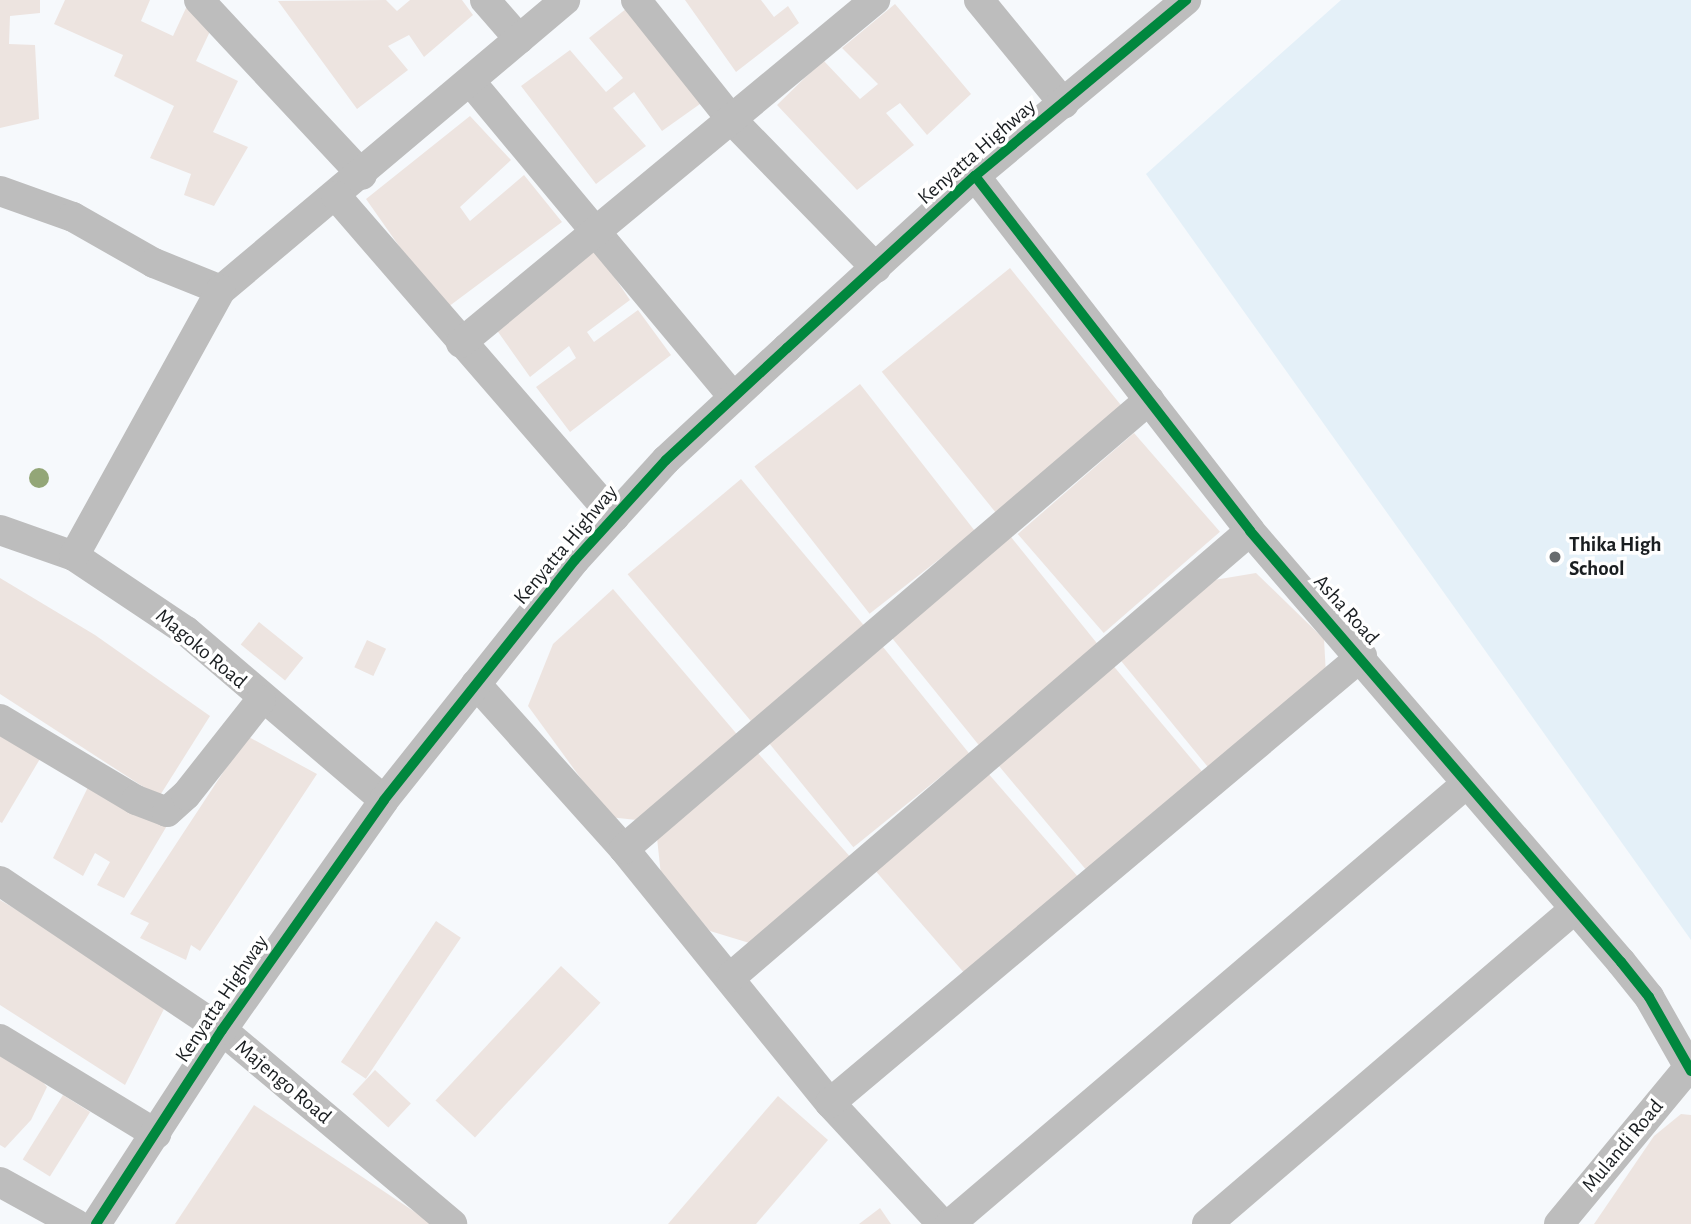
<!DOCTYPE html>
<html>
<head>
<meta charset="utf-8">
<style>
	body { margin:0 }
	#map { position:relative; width:1691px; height:1224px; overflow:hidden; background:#f6f9fc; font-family:"Alegreya Sans",sans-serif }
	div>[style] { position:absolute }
	.built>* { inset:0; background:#e4f0f8 }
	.building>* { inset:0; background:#ede4e0; transform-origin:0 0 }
	.street>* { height:30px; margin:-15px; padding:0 15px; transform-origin:15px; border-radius:15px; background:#bdbdbd }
	.cycleway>* { height:10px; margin:-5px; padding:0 5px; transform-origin:5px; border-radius:5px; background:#00873e }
	.trees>* { width:20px; height:20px; margin:-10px; border-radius:50%; background:#93a677 }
	.dots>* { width:19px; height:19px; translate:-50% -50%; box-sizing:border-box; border:4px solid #fff; border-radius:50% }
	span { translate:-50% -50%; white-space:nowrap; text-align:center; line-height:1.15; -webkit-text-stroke:7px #fff; paint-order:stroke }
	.street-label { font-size:21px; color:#1a1e21 }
	.poi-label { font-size:21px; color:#1a1e21; font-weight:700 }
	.left { translate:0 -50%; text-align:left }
</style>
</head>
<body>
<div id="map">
	<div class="built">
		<i style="clip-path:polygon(1341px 0,1691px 0,1691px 940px,1146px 174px)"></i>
	</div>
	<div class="building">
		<i style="clip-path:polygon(0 0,40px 0,40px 13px,10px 16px,9px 44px,35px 45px,39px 119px,0 128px)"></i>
		<i style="clip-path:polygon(65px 0,150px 0,141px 21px,173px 36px,186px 8px,214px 23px,196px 61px,238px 81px,213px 132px,248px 147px,214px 206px,184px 195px,191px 174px,150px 158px,174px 106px,114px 76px,123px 55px,54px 24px)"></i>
		<i style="clip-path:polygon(386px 0,397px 11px,410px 0,462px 0,473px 15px,424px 57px,409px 35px,388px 46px,408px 70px,357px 109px,278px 1px)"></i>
		<i style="clip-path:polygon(685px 0,761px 0,774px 17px,788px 6px,799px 23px,736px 72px)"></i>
		<i style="clip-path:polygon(895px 4px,971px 94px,927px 135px,900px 103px,886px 113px,914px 145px,857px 190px,777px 105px,823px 60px,860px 99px,878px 84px,842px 48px)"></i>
		<i style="clip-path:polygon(631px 5px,707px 99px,662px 131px,634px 92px,613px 108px,646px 146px,596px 184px,521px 86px,570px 50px,606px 92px,623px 78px,589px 38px)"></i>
		<i style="clip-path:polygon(470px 116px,511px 160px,460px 207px,470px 221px,524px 175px,562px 222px,444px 310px,366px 199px)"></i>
		<i style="clip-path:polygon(596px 250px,630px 300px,587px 332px,594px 342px,638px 310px,671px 355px,570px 432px,536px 387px,576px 358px,569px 346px,530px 377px,496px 329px)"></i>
		<i style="left:1010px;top:268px;width:181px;height:165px;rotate:51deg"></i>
		<i style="left:860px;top:384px;width:187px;height:134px;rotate:52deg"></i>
		<i style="left:1134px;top:433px;width:131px;height:154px;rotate:49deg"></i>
		<i style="left:741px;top:479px;width:193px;height:148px;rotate:50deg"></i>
		<i style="left:1011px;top:537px;width:144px;height:156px;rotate:51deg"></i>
		<i style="clip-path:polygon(1256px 573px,1324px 639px,1326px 675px,1212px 772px,1117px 656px,1208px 581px)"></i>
		<i style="clip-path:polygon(0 578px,95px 635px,210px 716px,159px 797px,0 694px)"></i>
		<i style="clip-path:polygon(613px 589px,741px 739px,646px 821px,609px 817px,528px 706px,553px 644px)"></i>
		<i style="left:259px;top:622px;width:57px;height:29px;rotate:39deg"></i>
		<i style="left:367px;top:640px;width:21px;height:30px;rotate:25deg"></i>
		<i style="left:883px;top:647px;width:137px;height:149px;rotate:51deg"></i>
		<i style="left:1111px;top:663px;width:143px;height:152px;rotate:50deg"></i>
		<i style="clip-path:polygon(0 726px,44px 752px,2px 823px,0 822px)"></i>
		<i style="clip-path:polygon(247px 736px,317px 774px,200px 951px,191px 945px,186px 960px,140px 938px,149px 923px,130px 914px)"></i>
		<i style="clip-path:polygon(756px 751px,853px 860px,756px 945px,710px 931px,661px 875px,657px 838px)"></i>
		<i style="left:987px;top:772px;width:139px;height:149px;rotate:49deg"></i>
		<i style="clip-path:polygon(92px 779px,168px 824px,124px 898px,97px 885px,110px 862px,95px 853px,83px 876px,53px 858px)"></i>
		<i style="clip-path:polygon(0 900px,87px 951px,164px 1009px,125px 1085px,0 1005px)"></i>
		<i style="left:436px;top:921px;width:30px;height:170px;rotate:34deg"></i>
		<i style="left:561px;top:966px;width:54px;height:184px;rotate:43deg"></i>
		<i style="clip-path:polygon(0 1051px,32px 1069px,47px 1087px,31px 1120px,5px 1148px,0 1145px)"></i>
		<i style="left:375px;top:1070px;width:49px;height:33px;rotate:43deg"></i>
		<i style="left:63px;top:1095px;width:32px;height:76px;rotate:32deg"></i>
		<i style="clip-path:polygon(778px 1096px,828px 1140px,756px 1224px,668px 1224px)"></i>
		<i style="clip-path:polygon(254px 1105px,433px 1224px,175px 1224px)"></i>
		<i style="clip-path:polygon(1681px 1114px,1691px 1115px,1691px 1224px,1594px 1224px,1654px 1136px)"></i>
		<i style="clip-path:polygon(880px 1208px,891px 1224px,859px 1224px)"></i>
	</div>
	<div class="street">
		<i style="left:199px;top:0;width:239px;rotate:47deg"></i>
		<i style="left:485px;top:0;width:52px;rotate:48.9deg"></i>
		<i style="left:636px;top:0;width:152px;rotate:51.4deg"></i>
		<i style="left:731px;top:119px;width:208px;rotate:45.8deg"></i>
		<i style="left:979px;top:0;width:134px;rotate:50.7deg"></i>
		<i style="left:470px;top:81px;width:411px;rotate:50.2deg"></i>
		<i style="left:975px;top:176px;width:449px;rotate:52.2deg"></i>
		<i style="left:1250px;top:531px;width:569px;rotate:49.28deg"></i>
		<i style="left:1621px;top:962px;width:45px;rotate:51.3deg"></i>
		<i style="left:1649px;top:997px;width:85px;rotate:60.4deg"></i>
		<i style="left:0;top:191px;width:77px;rotate:19.6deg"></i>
		<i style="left:73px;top:217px;width:93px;rotate:29.6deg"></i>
		<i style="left:154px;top:263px;width:72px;rotate:21.9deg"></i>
		<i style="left:221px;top:290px;width:450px;rotate:-40.1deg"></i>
		<i style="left:336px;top:196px;width:425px;rotate:49.1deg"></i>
		<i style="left:461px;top:343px;width:538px;rotate:-39.64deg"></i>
		<i style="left:0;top:530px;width:78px;rotate:19.4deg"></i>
		<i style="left:74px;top:556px;width:135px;rotate:33.8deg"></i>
		<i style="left:186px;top:631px;width:260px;rotate:40.5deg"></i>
		<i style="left:74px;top:556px;width:304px;rotate:-61.1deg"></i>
		<i style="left:476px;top:684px;width:222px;rotate:48.1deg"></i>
		<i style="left:624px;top:849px;width:327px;rotate:51deg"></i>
		<i style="left:830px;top:1103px;width:165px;rotate:47.2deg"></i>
		<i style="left:0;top:719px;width:158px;rotate:30.8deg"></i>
		<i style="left:136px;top:800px;width:33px;rotate:21deg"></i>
		<i style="left:167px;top:812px;width:25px;rotate:-42deg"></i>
		<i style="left:186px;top:795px;width:121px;rotate:-51.7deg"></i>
		<i style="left:624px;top:849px;width:691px;rotate:-40.54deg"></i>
		<i style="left:0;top:881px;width:267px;rotate:33.9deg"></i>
		<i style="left:222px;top:1030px;width:301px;rotate:40.1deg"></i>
		<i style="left:731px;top:977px;width:684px;rotate:-40.67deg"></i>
		<i style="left:0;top:1039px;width:183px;rotate:31.3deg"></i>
		<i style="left:830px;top:1103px;width:695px;rotate:-40.04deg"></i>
		<i style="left:0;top:1182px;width:87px;rotate:28.9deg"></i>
		<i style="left:96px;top:1224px;width:231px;rotate:-57deg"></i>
		<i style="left:222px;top:1030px;width:281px;rotate:-54.8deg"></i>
		<i style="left:384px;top:800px;width:307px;rotate:-51.5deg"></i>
		<i style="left:575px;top:560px;width:135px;rotate:-47.7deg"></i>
		<i style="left:666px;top:460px;width:165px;rotate:-42.8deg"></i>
		<i style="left:787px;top:348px;width:255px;rotate:-42.5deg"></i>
		<i style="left:975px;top:176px;width:275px;rotate:-39.8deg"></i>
		<i style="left:950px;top:1224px;width:678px;rotate:-40.45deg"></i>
		<i style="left:1207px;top:1224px;width:482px;rotate:-40.6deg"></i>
		<i style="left:1559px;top:1224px;width:202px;rotate:-50.4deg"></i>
	</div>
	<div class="cycleway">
		<i style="left:975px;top:176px;width:449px;rotate:52.2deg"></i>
		<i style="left:1250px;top:531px;width:569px;rotate:49.28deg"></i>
		<i style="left:1621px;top:962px;width:45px;rotate:51.3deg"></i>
		<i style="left:1649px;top:997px;width:85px;rotate:60.4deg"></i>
		<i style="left:96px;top:1224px;width:231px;rotate:-57deg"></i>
		<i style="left:222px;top:1030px;width:281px;rotate:-54.8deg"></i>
		<i style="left:384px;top:800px;width:307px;rotate:-51.5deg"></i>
		<i style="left:575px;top:560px;width:135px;rotate:-47.7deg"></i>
		<i style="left:666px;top:460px;width:165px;rotate:-42.8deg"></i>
		<i style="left:787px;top:348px;width:255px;rotate:-42.5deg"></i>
		<i style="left:975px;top:176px;width:275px;rotate:-39.8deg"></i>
	</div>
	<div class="trees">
		<i style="left:39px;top:478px"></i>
	</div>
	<div class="dots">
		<i style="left:1555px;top:557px;background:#676b6e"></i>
	</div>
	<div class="street-label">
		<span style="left:977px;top:152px;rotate:-41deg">Kenyatta Highway</span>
		<span style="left:566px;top:545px;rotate:-50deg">Kenyatta Highway</span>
		<span style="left:1346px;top:610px;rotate:48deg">Asha Road</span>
		<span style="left:201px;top:649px;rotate:40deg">Magoko Road</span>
		<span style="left:222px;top:999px;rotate:-56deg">Kenyatta Highway</span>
		<span style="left:283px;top:1082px;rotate:40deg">Majengo Road</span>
		<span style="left:1623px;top:1146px;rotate:-50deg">Mulandi Road</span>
	</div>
	<div class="poi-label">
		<span class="left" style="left:1569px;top:557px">Thika High<br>School</span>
	</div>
</div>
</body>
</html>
